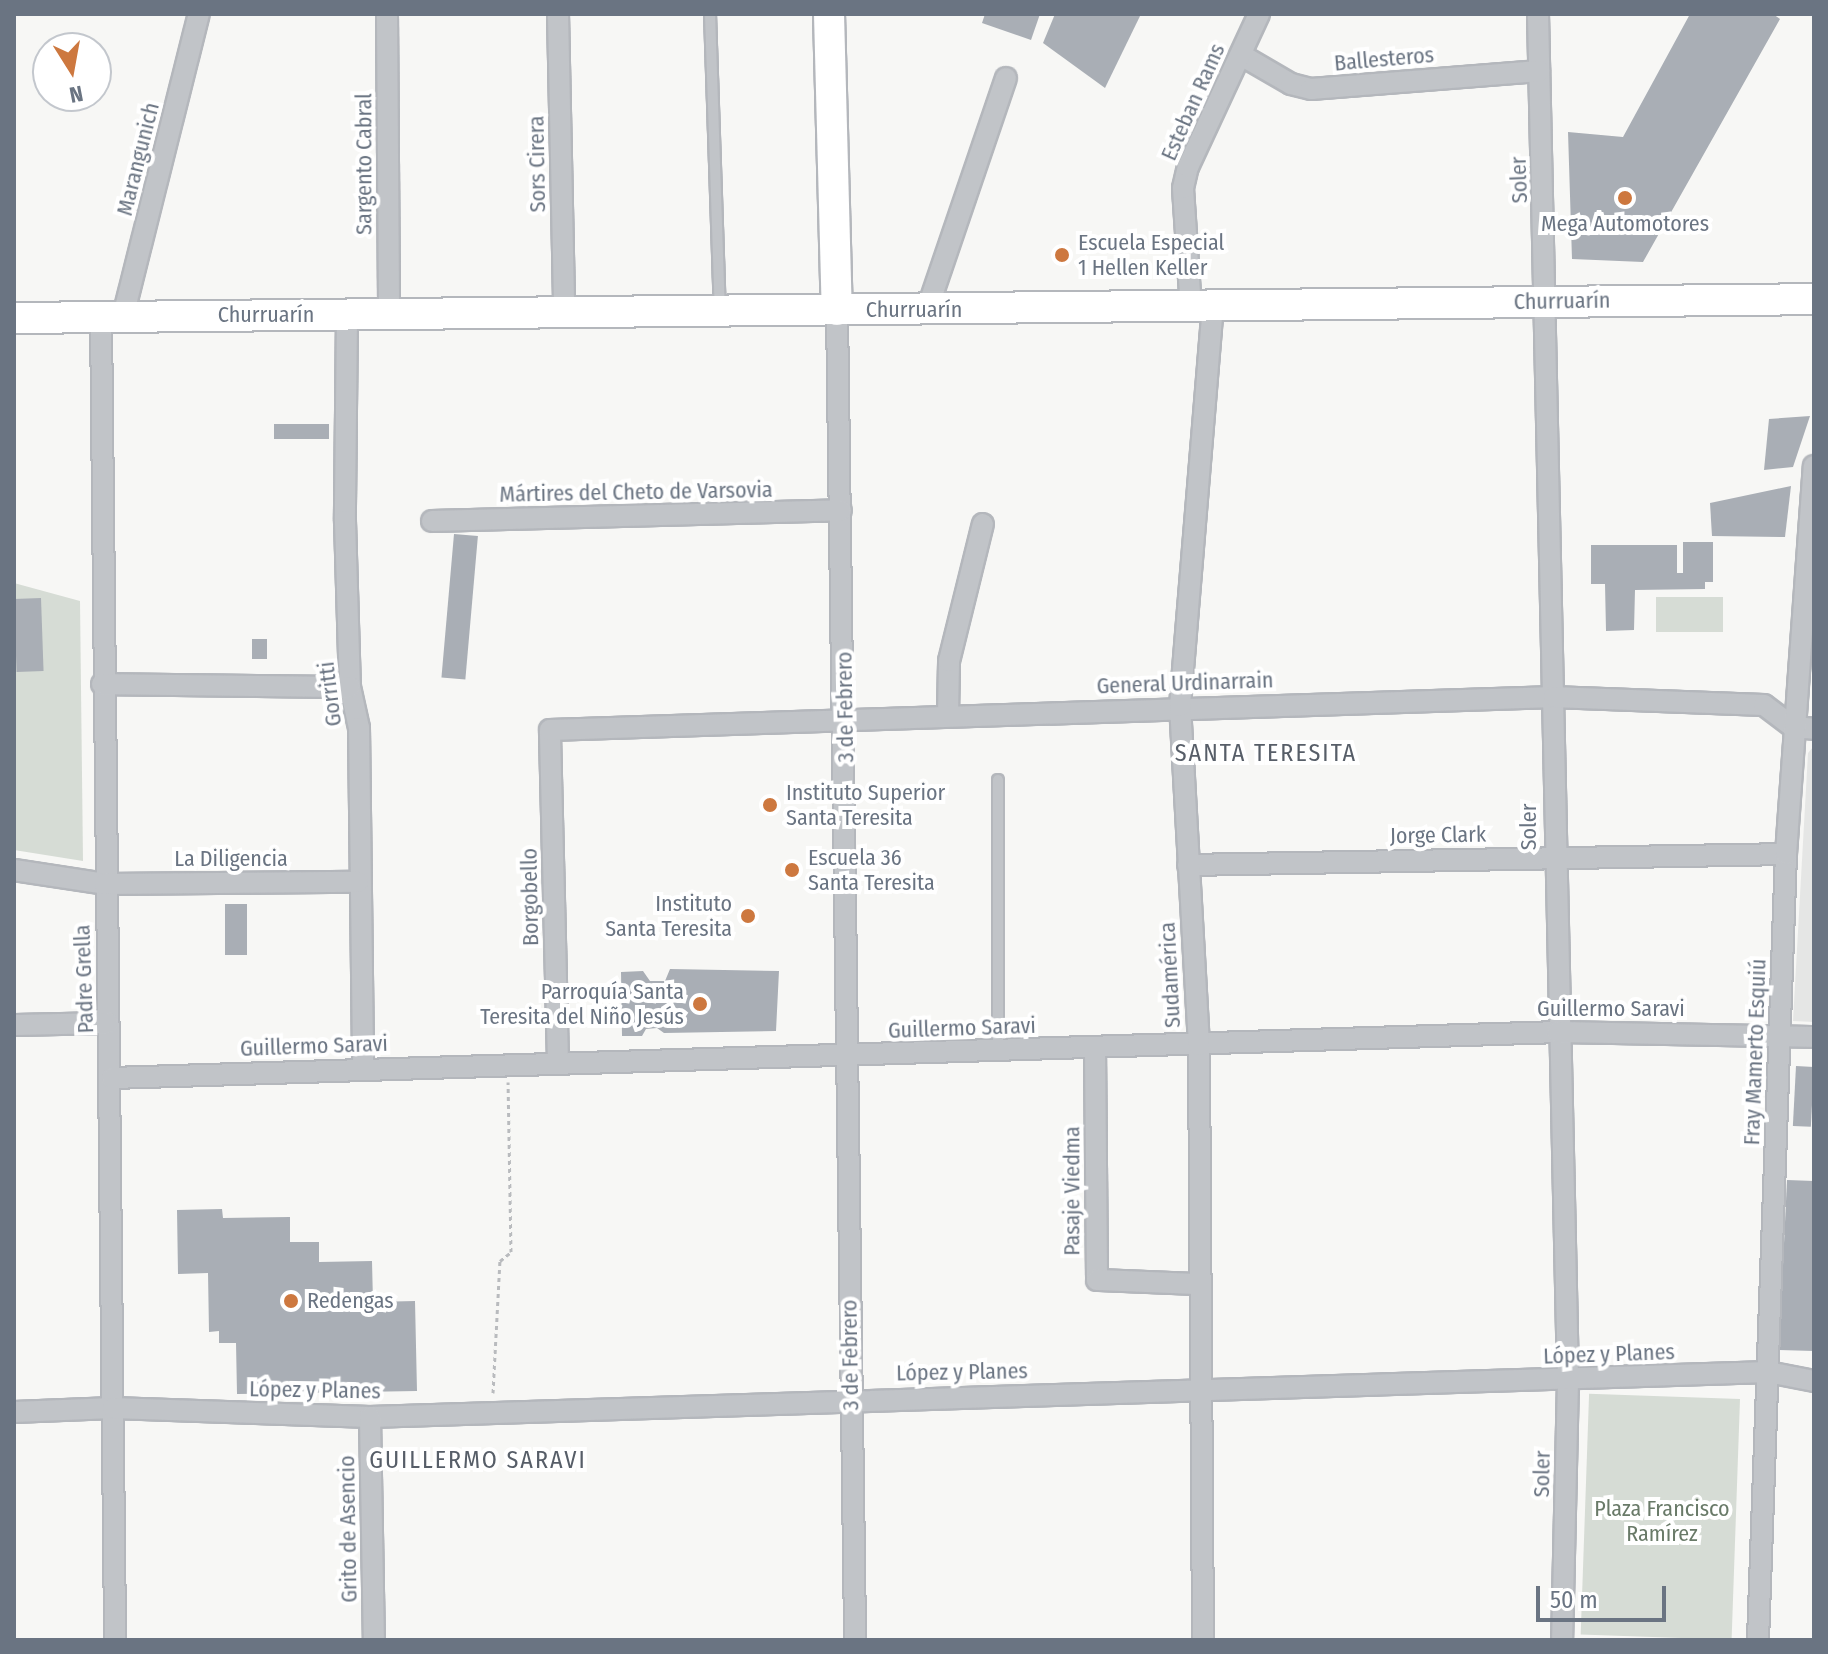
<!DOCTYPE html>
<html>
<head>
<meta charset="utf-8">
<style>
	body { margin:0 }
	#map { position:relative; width:1828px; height:1654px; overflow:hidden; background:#f7f7f5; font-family:"Fira Sans Condensed",sans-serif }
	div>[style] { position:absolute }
	.built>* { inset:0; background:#e5e6e5 }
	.green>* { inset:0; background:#d6dcd5; transform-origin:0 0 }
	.building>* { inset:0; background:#a9aeb5; transform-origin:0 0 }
	.path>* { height:3px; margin-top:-1.5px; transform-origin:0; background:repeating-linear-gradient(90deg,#b9bbbe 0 4px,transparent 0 8px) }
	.roads { filter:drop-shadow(2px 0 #b4b7bc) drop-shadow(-2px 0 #b4b7bc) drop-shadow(0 2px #b4b7bc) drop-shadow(0 -2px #b4b7bc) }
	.lane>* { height:10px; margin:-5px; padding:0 5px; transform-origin:5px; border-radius:5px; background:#c1c4c8 }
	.street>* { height:20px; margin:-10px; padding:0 10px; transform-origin:10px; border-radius:10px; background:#c1c4c8 }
	.secondary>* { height:30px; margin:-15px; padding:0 15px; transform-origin:15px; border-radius:15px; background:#fff }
	.dots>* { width:22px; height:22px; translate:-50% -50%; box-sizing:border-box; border:4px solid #fff; border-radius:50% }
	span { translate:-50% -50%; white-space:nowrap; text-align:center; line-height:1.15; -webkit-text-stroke:8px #fff; paint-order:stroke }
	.street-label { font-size:22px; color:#6a7482 }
	.poi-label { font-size:22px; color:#6a7482 }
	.left { translate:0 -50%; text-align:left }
	.right { translate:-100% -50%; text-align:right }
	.park-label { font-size:22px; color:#697a68 }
	.neighbourhood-label { font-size:24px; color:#575e68; letter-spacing:2px }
	.frame { position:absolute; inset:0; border:16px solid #6a7482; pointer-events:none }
	.north { position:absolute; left:32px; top:32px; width:80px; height:80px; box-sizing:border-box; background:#fff; border:2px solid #c3c7cd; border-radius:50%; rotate:169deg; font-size:22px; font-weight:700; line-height:32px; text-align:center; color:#6a7482 }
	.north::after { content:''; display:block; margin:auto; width:28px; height:36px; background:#cd783f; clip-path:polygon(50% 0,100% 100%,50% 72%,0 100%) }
	.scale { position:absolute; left:1536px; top:1586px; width:130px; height:36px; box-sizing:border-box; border:4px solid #6a7482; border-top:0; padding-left:10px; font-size:24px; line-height:28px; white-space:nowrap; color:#6a7482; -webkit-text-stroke:6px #fff; paint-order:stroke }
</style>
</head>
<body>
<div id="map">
	<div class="built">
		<i style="clip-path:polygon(1814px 746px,1814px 1022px,1793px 1021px,1808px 753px)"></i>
	</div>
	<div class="green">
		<i style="clip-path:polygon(14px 583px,80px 601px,83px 861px,14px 850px)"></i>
		<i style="left:1656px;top:597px;width:67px;height:35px"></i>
		<i style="left:1740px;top:1399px;width:241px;height:151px;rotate:92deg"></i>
	</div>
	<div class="building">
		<i style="clip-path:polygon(985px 14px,1040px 14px,1031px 40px,982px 23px)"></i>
		<i style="clip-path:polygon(1055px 14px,1141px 14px,1105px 88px,1043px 43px)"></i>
		<i style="clip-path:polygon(1690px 14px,1773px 14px,1780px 19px,1643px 262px,1572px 259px,1568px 132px,1623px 137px)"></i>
		<i style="clip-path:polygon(1810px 416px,1793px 467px,1764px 470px,1769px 419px)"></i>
		<i style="left:274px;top:424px;width:55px;height:15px"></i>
		<i style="clip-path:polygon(1791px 486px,1785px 537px,1712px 536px,1710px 503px)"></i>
		<i style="left:454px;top:534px;width:24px;height:144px;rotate:5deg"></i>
		<i style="clip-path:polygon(1683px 542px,1713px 542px,1713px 582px,1705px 582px,1705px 589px,1635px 590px,1634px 630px,1606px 631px,1605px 584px,1591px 584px,1591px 545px,1677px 545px,1677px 573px,1683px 573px)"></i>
		<i style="left:41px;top:598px;width:73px;height:27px;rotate:88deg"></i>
		<i style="left:252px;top:639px;width:15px;height:20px"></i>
		<i style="left:225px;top:904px;width:22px;height:51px"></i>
		<i style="clip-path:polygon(670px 969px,779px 971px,776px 1031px,664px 1033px,657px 1028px,646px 1029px,642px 1036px,622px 1036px,621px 972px,643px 971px,650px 981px,665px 981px)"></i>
		<i style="left:1796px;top:1066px;width:18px;height:60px;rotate:3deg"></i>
		<i style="clip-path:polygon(1787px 1180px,1814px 1181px,1814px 1351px,1779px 1350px)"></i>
		<i style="clip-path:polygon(222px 1209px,223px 1218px,290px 1217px,290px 1242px,319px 1242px,319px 1262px,372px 1261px,373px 1302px,415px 1301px,417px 1391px,237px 1394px,236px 1343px,219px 1343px,219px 1331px,209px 1332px,208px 1273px,178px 1274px,177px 1210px)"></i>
	</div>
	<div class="path">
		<i style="left:493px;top:1393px;width:132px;rotate:-87deg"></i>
		<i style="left:500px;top:1261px;width:14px;rotate:-39deg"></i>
		<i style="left:511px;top:1252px;width:170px;rotate:-91deg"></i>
	</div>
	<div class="roads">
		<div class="lane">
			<i style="left:710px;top:14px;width:295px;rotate:88.1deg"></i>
			<i style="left:998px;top:1051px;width:271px;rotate:-90deg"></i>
		</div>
		<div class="street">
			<i style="left:387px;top:14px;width:300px;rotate:89.6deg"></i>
			<i style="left:558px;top:14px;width:298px;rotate:88.8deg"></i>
			<i style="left:1538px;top:14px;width:1366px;rotate:88.74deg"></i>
			<i style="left:1568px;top:1380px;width:260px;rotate:91.3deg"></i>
			<i style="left:1241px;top:55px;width:58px;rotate:30.1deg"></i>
			<i style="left:1291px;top:84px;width:21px;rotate:14deg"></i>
			<i style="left:1311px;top:89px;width:229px;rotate:-4.5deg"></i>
			<i style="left:1191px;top:309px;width:121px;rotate:-93.8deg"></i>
			<i style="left:1183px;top:188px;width:22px;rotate:-77deg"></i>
			<i style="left:1188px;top:167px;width:169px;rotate:-65.1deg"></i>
			<i style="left:837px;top:310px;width:1330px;rotate:89.22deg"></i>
			<i style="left:927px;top:310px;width:245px;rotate:-71.2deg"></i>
			<i style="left:347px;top:315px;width:206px;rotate:90.6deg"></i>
			<i style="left:345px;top:521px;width:166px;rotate:88.3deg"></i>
			<i style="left:350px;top:687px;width:42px;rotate:77.6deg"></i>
			<i style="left:359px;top:728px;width:340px;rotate:89.3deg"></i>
			<i style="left:123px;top:316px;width:311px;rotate:-75.9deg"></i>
			<i style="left:101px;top:317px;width:1323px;rotate:89.39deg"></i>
			<i style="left:432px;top:521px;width:409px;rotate:-1.5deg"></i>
			<i style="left:102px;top:684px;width:248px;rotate:0.7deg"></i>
			<i style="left:948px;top:715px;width:54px;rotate:-88.9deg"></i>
			<i style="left:949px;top:661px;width:141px;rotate:-76.1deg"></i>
			<i style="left:1188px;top:865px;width:598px;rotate:-1.05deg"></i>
			<i style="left:14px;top:870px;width:92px;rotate:8.7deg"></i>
			<i style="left:105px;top:884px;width:253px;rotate:-0.5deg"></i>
			<i style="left:14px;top:1025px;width:94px;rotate:-1.2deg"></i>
			<i style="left:1095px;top:1048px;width:232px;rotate:89.5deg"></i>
			<i style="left:1097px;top:1280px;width:101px;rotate:2.3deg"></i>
			<i style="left:558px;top:1062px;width:332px;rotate:-91.4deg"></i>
			<i style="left:550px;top:730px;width:1005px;rotate:-1.88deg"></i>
			<i style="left:1554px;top:697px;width:210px;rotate:2.2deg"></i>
			<i style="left:1764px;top:705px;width:36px;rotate:37deg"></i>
			<i style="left:1793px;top:727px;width:21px;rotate:5deg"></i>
			<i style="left:112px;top:1078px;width:1446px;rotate:-1.82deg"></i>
			<i style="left:1557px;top:1032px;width:257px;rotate:1.1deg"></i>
			<i style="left:14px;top:1412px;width:99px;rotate:-2.3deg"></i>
			<i style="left:113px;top:1408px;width:257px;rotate:2deg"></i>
			<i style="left:370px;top:1417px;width:1399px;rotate:-1.84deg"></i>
			<i style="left:1768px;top:1372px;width:47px;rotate:11.1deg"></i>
			<i style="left:370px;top:1417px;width:223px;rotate:89deg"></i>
			<i style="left:1203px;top:1640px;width:595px;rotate:-90.39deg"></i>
			<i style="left:1199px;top:1045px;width:340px;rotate:-93.2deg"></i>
			<i style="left:1180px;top:706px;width:399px;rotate:-85.3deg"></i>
			<i style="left:1758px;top:1640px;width:786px;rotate:-87.96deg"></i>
			<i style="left:1786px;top:854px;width:389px;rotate:-85.9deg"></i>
		</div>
		<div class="secondary">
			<i style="left:829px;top:14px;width:296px;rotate:88.5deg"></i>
			<i style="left:14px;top:318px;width:1800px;rotate:-0.6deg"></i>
		</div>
	</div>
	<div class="dots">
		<i style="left:1625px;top:198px;background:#cd783f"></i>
		<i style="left:1062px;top:255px;background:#cd783f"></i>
		<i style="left:770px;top:805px;background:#cd783f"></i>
		<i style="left:792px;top:870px;background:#cd783f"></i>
		<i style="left:748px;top:916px;background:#cd783f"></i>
		<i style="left:700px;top:1004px;background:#cd783f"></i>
		<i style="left:291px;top:1301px;background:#cd783f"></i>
	</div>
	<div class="street-label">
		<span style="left:1384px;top:59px;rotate:-5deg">Ballesteros</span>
		<span style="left:1193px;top:102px;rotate:-66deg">Esteban Rams</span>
		<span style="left:138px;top:159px;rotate:-76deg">Marangunich</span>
		<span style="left:364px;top:164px;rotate:-90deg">Sargento Cabral</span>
		<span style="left:537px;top:164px;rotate:-91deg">Sors Cirera</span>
		<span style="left:1519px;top:180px;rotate:-92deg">Soler</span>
		<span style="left:1562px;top:301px;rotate:-1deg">Churruarín</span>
		<span style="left:914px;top:310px">Churruarín</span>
		<span style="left:266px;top:315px">Churruarín</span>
		<span style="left:636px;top:492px;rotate:-1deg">Mártires del Cheto de Varsovia</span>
		<span style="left:1185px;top:683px;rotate:-2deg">General Urdinarrain</span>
		<span style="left:330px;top:694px;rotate:-97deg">Gorritti</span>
		<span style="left:845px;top:707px;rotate:-91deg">3 de Febrero</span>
		<span style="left:1529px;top:827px;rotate:-90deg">Soler</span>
		<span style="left:1438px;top:835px;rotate:-1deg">Jorge Clark</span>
		<span style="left:231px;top:859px">La Diligencia</span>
		<span style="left:530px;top:897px;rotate:-91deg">Borgobello</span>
		<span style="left:1170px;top:975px;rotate:-93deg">Sudamérica</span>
		<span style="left:84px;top:979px;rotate:-92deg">Padre Grella</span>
		<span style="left:1611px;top:1009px">Guillermo Saravi</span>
		<span style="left:962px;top:1028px;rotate:-2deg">Guillermo Saravi</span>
		<span style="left:314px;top:1046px;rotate:-2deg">Guillermo Saravi</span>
		<span style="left:1755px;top:1052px;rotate:-88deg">Fray Mamerto Esquiú</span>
		<span style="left:1072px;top:1191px;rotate:-90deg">Pasaje Viedma</span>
		<span style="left:1609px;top:1354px;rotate:-2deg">López y Planes</span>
		<span style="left:850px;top:1355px;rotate:-91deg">3 de Febrero</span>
		<span style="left:962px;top:1372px;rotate:-1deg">López y Planes</span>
		<span style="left:315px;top:1390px;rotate:1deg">López y Planes</span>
		<span style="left:1542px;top:1474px;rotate:-89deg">Soler</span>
		<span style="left:348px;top:1529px;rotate:-91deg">Grito de Asencio</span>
	</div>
	<div class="poi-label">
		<span style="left:1625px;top:224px">Mega Automotores</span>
		<span class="left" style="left:1078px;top:255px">Escuela Especial<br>1 Hellen Keller</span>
		<span class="left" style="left:786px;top:805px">Instituto Superior<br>Santa Teresita</span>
		<span class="left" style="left:808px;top:870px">Escuela 36<br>Santa Teresita</span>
		<span class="right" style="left:732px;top:916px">Instituto<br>Santa Teresita</span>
		<span class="right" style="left:684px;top:1004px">Parroquía Santa<br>Teresita del Niño Jesús</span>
		<span class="left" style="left:307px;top:1301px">Redengas</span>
	</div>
	<div class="park-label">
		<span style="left:1662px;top:1521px">Plaza Francisco<br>Ramírez</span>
	</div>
	<div class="neighbourhood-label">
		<span style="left:1266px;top:754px">SANTA TERESITA</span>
		<span style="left:478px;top:1461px">GUILLERMO SARAVI</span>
	</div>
	<div class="frame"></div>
	<div class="north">N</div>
	<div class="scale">50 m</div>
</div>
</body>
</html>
